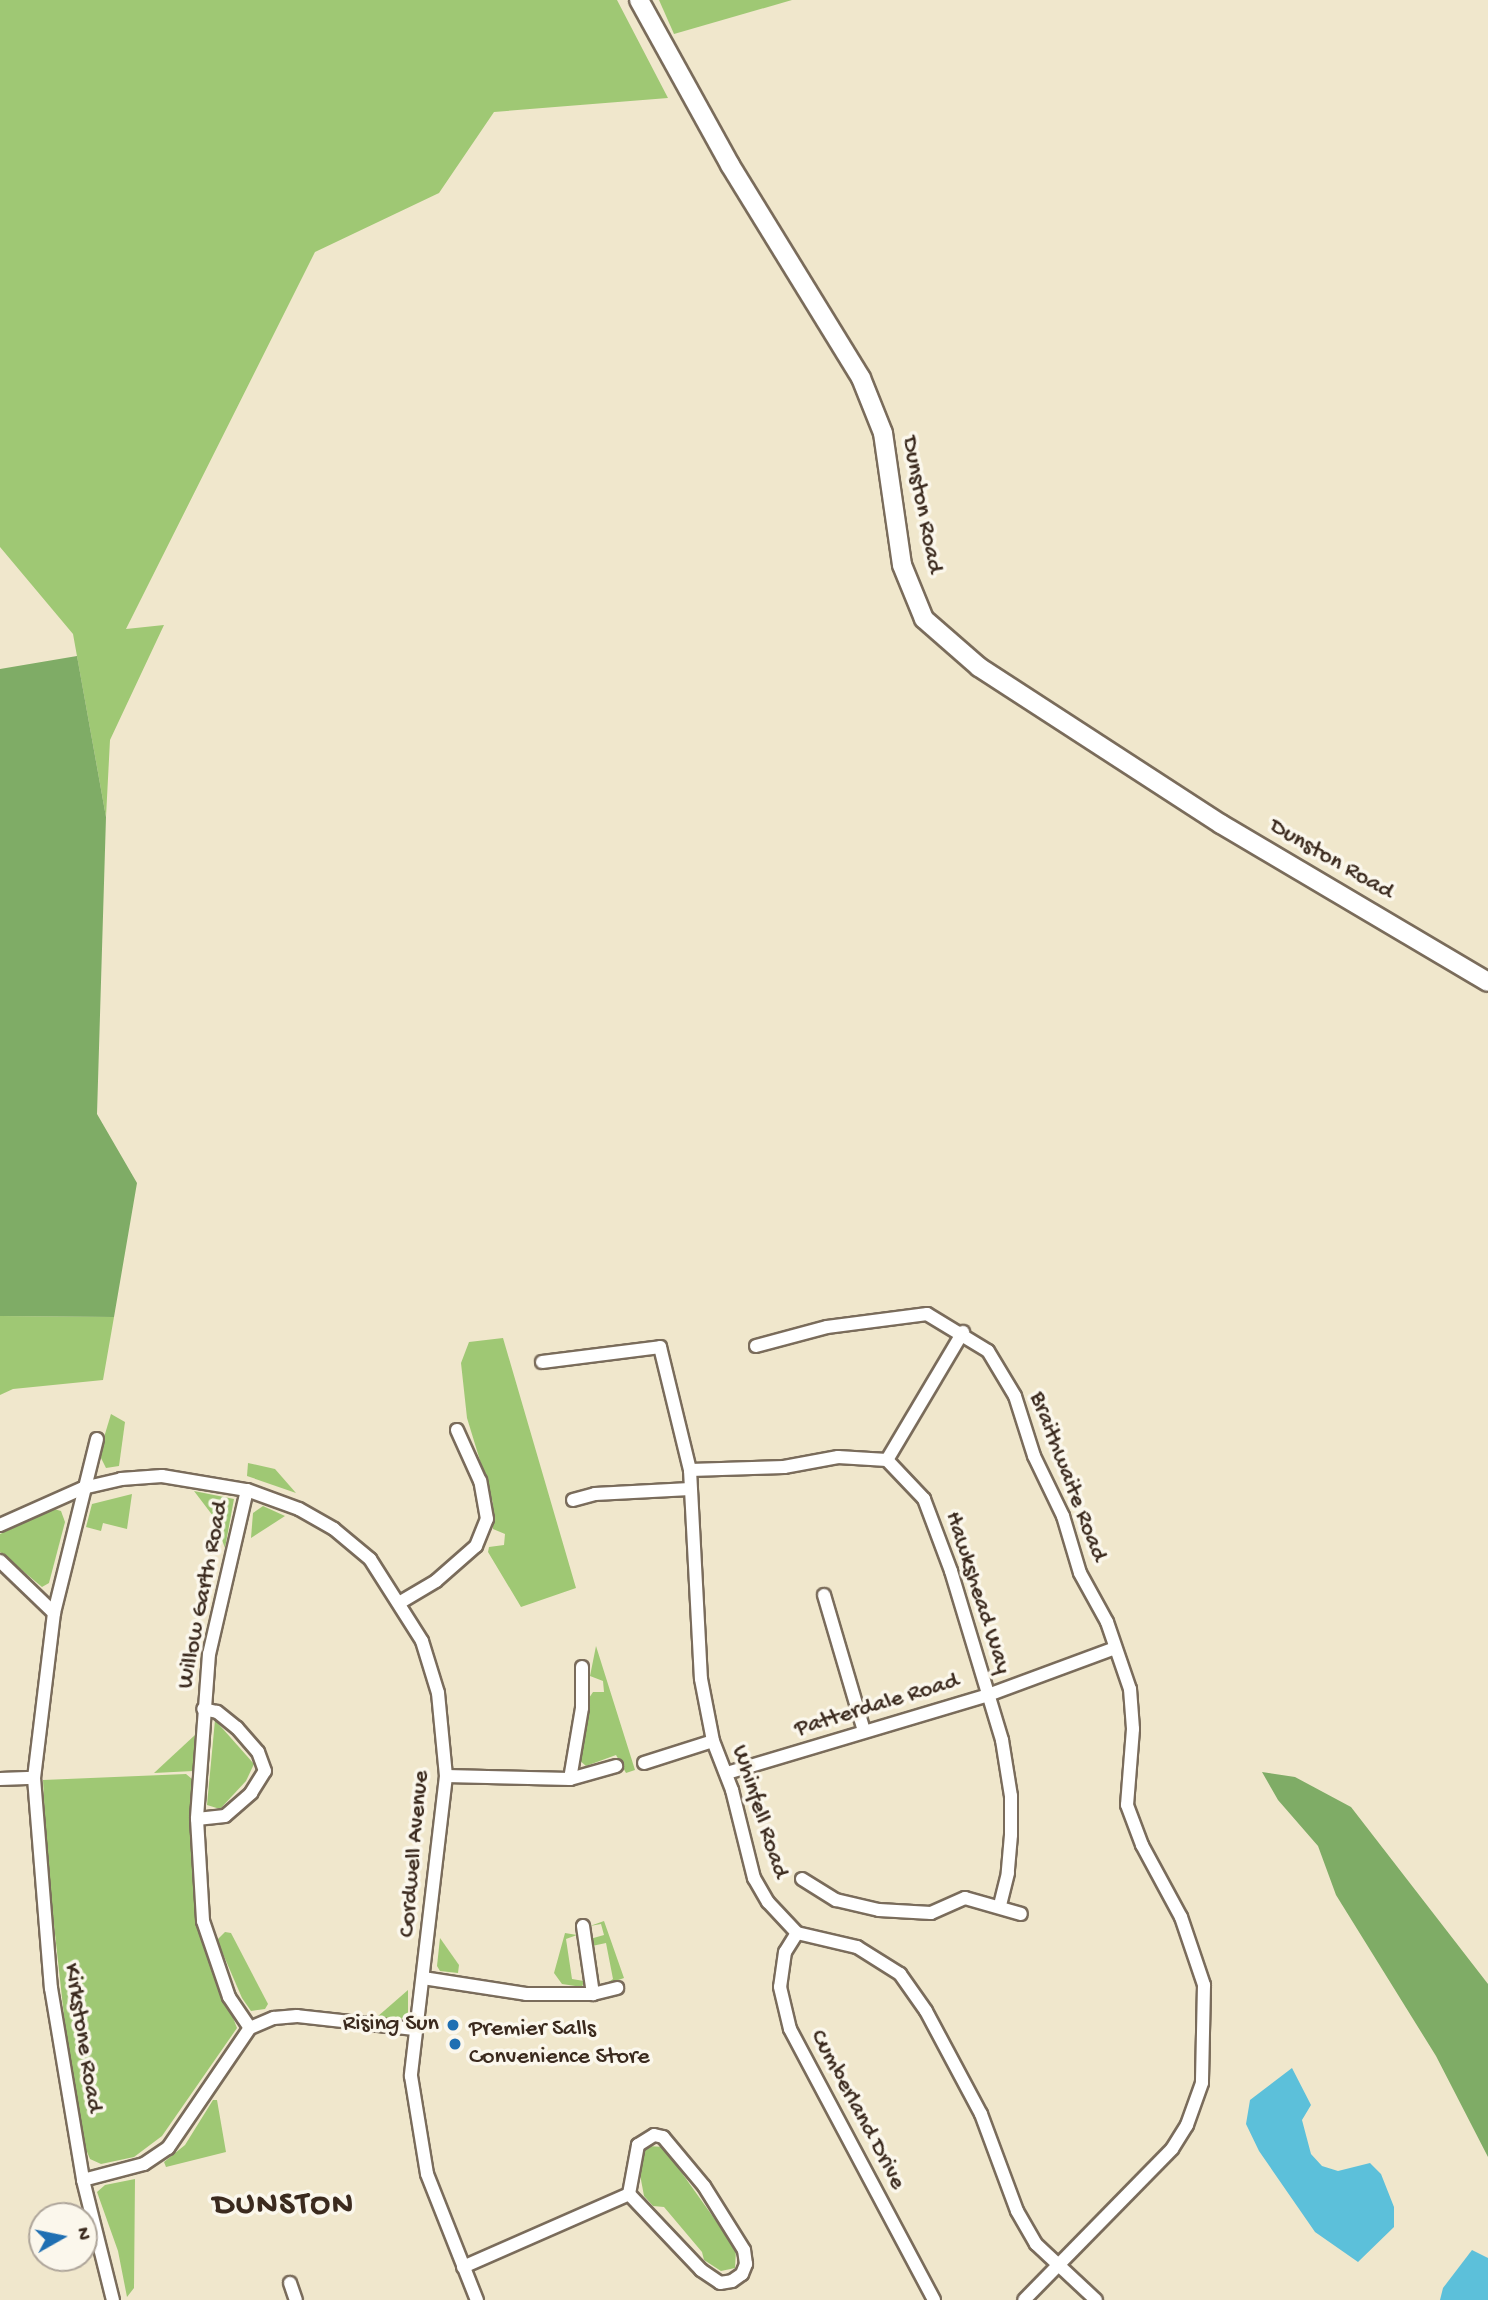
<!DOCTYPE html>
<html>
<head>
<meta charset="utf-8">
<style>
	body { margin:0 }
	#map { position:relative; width:1488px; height:2300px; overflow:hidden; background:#f0e7cc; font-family:"Gochi Hand",sans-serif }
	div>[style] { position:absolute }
	.green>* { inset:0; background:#9fc874 }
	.forest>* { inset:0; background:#7fac66 }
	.water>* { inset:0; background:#5cc0da }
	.roads { filter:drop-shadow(2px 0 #7a6c5b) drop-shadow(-2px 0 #7a6c5b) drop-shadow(0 2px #7a6c5b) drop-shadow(0 -2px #7a6c5b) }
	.street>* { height:12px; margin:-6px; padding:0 6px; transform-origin:6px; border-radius:6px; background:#fff }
	.secondary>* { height:18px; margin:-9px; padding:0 9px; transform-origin:9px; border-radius:9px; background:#fff }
	.dots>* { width:19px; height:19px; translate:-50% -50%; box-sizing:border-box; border:4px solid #fbf7ec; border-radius:50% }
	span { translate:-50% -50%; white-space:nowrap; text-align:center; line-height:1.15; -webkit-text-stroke:7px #fbf7ec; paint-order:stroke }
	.street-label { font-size:24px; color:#3b2a1e }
	.poi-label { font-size:24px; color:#3b2a1e }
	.right { translate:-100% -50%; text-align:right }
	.left { translate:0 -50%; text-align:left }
	.district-label { font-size:32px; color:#3b2a1e; font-weight:700; letter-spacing:2px }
	.north { position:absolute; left:28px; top:2202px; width:70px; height:70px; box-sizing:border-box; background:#fbf7ec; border:2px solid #aea59a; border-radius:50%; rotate:81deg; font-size:19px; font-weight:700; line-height:28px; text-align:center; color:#3b2a1e }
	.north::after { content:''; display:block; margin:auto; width:24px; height:32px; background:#1f6fb2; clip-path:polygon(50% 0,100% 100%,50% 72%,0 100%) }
</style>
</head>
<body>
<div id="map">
	<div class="green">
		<i style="clip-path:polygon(0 0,617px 0,668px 98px,494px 112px,439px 193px,315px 252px,126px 629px,164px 625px,110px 740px,106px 817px,73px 634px,0 547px)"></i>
		<i style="clip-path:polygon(659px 0,792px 0,674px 34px)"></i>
		<i style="clip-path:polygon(0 1316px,114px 1317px,103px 1380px,13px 1389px,0 1395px)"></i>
		<i style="clip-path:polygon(503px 1338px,576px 1588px,521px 1607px,488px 1552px,489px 1547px,504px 1545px,505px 1534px,493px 1529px,493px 1503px,467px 1418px,461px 1363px,469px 1342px)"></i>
		<i style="clip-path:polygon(111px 1414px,125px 1422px,119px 1466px,106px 1468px,99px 1454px)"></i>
		<i style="clip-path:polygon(248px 1463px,275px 1469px,296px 1493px,247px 1476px)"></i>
		<i style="clip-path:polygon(194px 1491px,234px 1499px,225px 1548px,213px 1516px)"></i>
		<i style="clip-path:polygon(132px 1494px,127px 1529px,103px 1523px,101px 1531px,86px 1527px,92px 1504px)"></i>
		<i style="clip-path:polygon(263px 1506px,285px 1516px,251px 1538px,253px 1513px)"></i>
		<i style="clip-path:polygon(54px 1509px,61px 1511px,65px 1522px,49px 1583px,42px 1587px,0 1552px,0 1534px)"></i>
		<i style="clip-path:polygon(596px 1646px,635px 1770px,626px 1773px,616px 1755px,586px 1766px,578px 1759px,589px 1698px,593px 1692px,604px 1692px,603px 1681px,590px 1676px)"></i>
		<i style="clip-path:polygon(215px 1720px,254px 1764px,246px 1781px,220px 1809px,207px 1805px)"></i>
		<i style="clip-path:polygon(195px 1735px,193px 1771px,154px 1773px)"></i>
		<i style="clip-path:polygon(186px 1774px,192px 1779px,198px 1927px,237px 2028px,162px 2136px,134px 2157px,101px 2164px,90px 2159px,85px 2147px,65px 2025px,47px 1861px,43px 1780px)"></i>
		<i style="clip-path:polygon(604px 1921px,624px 1978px,604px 1985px,613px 1979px,606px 1943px,592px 1946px,590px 1939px,604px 1935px,601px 1924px,590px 1926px)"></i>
		<i style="clip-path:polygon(225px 1932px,231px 1933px,268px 2004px,265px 2009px,251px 2011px,242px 1998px,217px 1940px)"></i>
		<i style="clip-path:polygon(565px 1933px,577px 1935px,566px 1939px,572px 1979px,584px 1981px,582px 1987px,562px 1984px,554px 1973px)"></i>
		<i style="clip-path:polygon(440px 1938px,459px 1965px,458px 1973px,440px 1971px,437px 1966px)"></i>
		<i style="clip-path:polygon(408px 1990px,408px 2017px,397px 2020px,377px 2017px)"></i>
		<i style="clip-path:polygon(213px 2100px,217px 2100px,226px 2152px,166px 2167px,164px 2162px,185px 2145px)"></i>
		<i style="clip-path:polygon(648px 2146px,664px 2147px,681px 2162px,679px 2169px,736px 2249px,735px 2268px,721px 2271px,704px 2260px,702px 2252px,664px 2207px,653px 2206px,644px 2196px,639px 2169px,641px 2152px)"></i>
		<i style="clip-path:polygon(135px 2179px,134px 2288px,127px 2297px,118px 2251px,97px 2192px,105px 2185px)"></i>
	</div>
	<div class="forest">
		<i style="clip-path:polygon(77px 656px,106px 817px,97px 1114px,137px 1183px,114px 1317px,0 1316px,0 669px)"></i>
		<i style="clip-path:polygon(1262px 1772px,1295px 1777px,1351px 1807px,1488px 1984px,1488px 2157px,1436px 2056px,1336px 1895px,1318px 1846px,1278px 1800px)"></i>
	</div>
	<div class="water">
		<i style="clip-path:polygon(1292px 2068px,1311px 2105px,1302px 2120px,1311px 2154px,1322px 2166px,1338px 2171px,1370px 2163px,1381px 2174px,1394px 2207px,1394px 2227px,1358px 2262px,1315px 2232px,1259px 2151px,1246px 2124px,1250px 2100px)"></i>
		<i style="clip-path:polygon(1472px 2250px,1488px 2258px,1488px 2300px,1440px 2300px,1443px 2288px)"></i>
	</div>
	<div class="roads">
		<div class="street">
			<i style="left:756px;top:1346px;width:73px;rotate:-15deg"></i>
			<i style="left:827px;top:1327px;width:101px;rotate:-7.4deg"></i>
			<i style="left:927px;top:1314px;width:71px;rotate:31.2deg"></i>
			<i style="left:988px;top:1351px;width:52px;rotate:59deg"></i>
			<i style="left:1015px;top:1396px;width:63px;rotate:72.4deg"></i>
			<i style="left:1034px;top:1456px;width:67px;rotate:64.2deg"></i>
			<i style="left:1063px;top:1516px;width:59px;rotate:73.4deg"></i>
			<i style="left:1080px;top:1573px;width:56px;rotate:61.1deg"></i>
			<i style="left:1107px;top:1622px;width:71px;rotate:71.1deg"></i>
			<i style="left:1130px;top:1689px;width:40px;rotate:85.7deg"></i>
			<i style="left:1133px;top:1729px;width:76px;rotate:94.5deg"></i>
			<i style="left:1127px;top:1805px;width:43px;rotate:69.4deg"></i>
			<i style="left:1142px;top:1845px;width:82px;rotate:61.6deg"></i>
			<i style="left:1181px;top:1917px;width:72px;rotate:71.3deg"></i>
			<i style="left:1204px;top:1985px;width:98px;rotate:91.2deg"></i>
			<i style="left:1202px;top:2083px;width:45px;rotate:109.7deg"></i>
			<i style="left:1187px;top:2125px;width:28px;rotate:122deg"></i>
			<i style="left:1172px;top:2149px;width:211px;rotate:134.4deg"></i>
			<i style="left:542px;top:1362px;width:119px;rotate:-7.2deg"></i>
			<i style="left:660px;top:1347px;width:127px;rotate:76.3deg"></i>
			<i style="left:690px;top:1470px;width:209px;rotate:87deg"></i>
			<i style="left:701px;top:1679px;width:63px;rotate:79deg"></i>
			<i style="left:713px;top:1741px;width:53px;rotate:68.8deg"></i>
			<i style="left:732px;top:1790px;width:91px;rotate:76deg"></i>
			<i style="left:754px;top:1878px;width:28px;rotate:60deg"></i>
			<i style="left:768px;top:1902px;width:42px;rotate:46.9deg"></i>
			<i style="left:797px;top:1933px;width:62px;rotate:13.1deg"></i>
			<i style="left:857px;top:1947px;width:51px;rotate:32.1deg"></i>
			<i style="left:900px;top:1974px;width:45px;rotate:54.9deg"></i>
			<i style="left:926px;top:2011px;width:117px;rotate:61.9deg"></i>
			<i style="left:981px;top:2114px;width:103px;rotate:69.6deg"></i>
			<i style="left:1017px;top:2211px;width:38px;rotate:60deg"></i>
			<i style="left:1036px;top:2244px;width:82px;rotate:43deg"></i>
			<i style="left:97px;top:1439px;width:179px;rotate:103.9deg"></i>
			<i style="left:54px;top:1613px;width:166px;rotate:96.9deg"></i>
			<i style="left:34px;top:1778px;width:211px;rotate:85.4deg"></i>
			<i style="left:51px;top:1988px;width:195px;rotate:80.5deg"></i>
			<i style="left:83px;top:2180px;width:124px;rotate:76deg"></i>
			<i style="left:887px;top:1460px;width:149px;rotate:-59.3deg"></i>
			<i style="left:690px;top:1470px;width:94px;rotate:-1.8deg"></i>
			<i style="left:784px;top:1467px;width:55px;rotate:-10.5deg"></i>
			<i style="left:838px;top:1457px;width:49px;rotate:3.5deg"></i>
			<i style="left:887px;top:1460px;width:54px;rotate:46.5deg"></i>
			<i style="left:924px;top:1499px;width:77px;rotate:69.4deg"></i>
			<i style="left:951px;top:1571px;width:177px;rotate:73.2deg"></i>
			<i style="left:1002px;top:1740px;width:57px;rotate:80.9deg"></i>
			<i style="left:1011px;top:1796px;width:39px;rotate:90deg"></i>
			<i style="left:1011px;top:1835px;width:38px;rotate:95deg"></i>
			<i style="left:1008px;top:1873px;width:33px;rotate:104deg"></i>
			<i style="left:247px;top:1490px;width:168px;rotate:103deg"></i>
			<i style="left:209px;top:1654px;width:165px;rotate:94.2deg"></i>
			<i style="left:197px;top:1819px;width:102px;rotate:86.6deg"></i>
			<i style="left:203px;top:1921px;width:80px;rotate:71.1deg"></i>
			<i style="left:229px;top:1997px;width:37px;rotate:56deg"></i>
			<i style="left:573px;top:1500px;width:23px;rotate:-15deg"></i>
			<i style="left:595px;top:1494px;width:95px;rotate:-3deg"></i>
			<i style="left:0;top:1525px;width:91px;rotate:-24deg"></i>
			<i style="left:83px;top:1488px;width:39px;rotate:-13deg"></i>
			<i style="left:121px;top:1479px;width:41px;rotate:-4.2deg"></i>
			<i style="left:162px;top:1476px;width:86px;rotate:9.4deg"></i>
			<i style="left:247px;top:1490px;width:55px;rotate:20.1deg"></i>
			<i style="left:299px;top:1509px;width:40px;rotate:29.7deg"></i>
			<i style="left:334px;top:1529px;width:47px;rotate:39.8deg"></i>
			<i style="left:370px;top:1559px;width:97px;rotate:57.6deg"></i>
			<i style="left:422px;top:1641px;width:54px;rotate:72.9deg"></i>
			<i style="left:438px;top:1693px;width:83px;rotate:84.5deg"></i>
			<i style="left:446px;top:1776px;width:302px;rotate:96.7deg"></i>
			<i style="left:411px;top:2076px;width:99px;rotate:80.7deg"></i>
			<i style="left:427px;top:2174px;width:136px;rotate:68.4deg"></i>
			<i style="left:0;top:1561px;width:75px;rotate:43.9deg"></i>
			<i style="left:824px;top:1595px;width:142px;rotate:73.6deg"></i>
			<i style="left:399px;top:1603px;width:43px;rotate:-30.7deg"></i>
			<i style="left:436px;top:1581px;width:53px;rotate:-41.2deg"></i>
			<i style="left:476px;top:1546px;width:29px;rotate:-68deg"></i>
			<i style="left:487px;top:1519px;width:39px;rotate:-100deg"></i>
			<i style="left:480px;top:1481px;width:56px;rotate:-114.3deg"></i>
			<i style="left:644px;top:1763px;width:72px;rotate:-17.7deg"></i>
			<i style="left:727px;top:1773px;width:272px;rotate:-16.6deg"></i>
			<i style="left:988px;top:1695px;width:135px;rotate:-20.3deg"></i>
			<i style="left:446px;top:1776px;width:124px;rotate:1.4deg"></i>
			<i style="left:570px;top:1779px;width:48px;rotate:-15.8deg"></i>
			<i style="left:0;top:1779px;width:34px;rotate:-2deg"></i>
			<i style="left:570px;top:1779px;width:72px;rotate:-80.4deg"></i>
			<i style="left:582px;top:1708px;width:41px;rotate:-90deg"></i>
			<i style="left:197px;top:1819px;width:28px;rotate:-6deg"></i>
			<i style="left:225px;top:1816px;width:35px;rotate:-41deg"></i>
			<i style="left:251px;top:1793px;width:26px;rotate:-58deg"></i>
			<i style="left:265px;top:1771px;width:20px;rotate:-110deg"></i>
			<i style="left:258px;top:1752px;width:32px;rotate:-131deg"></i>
			<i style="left:237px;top:1728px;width:26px;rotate:-141deg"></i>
			<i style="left:217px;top:1712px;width:14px;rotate:-168deg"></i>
			<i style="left:802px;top:1879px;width:40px;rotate:32deg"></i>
			<i style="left:836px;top:1900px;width:44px;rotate:13.1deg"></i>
			<i style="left:879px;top:1910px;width:52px;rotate:3.3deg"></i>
			<i style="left:931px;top:1913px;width:37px;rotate:-24deg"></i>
			<i style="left:965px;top:1898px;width:58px;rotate:15.9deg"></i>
			<i style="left:583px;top:1926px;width:69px;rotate:81.6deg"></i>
			<i style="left:797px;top:1933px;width:22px;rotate:122deg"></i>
			<i style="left:785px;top:1952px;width:35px;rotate:98deg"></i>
			<i style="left:780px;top:1987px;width:43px;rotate:76.6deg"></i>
			<i style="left:790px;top:2029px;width:307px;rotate:62deg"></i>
			<i style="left:423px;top:1978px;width:104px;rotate:8.8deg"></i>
			<i style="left:526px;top:1994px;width:67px"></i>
			<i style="left:593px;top:1994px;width:25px;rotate:-14deg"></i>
			<i style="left:83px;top:2180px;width:63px;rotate:-14.7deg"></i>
			<i style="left:144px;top:2164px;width:29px;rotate:-34deg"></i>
			<i style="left:168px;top:2148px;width:145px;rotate:-55.7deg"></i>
			<i style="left:250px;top:2028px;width:26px;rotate:-23deg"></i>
			<i style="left:274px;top:2018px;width:23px;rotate:-5deg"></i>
			<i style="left:297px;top:2016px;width:119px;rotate:6.3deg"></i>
			<i style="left:463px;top:2267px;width:181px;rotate:-23.7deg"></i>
			<i style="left:629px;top:2194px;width:105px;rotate:46.5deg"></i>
			<i style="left:701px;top:2270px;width:23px;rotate:34deg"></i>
			<i style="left:720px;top:2283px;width:12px;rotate:-9deg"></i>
			<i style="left:732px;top:2281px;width:12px;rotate:-35deg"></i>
			<i style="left:742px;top:2274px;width:11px;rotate:-68deg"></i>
			<i style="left:746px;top:2264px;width:14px;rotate:-98deg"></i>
			<i style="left:744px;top:2250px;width:75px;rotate:-122deg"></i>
			<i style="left:704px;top:2186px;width:64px;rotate:-129.9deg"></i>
			<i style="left:663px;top:2137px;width:9px;rotate:-167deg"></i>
			<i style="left:654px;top:2135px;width:19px;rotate:148deg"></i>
			<i style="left:638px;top:2145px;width:50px;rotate:100.4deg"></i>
			<i style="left:290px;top:2283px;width:18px;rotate:71deg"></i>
		</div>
		<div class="secondary">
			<i style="left:639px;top:0;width:188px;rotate:61.1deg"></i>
			<i style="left:730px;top:165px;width:250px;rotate:58.4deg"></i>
			<i style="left:861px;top:378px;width:59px;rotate:68.2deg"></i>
			<i style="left:883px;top:433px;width:133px;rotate:81.8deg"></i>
			<i style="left:902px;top:565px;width:58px;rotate:67.8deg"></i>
			<i style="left:924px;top:619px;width:73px;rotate:41.1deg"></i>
			<i style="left:979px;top:667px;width:288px;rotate:33deg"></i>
			<i style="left:1221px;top:824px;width:310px;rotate:30.6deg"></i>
		</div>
	</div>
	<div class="dots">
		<i style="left:453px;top:2025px;background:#1f6fb2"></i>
		<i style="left:455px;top:2044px;background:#1f6fb2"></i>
	</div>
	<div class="street-label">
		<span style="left:921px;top:505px;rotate:79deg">Dunston Road</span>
		<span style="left:1331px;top:860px;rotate:30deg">Dunston Road</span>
		<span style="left:1067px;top:1477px;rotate:69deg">Braithwaite Road</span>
		<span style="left:977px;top:1593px;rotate:72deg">Hawkshead Way</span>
		<span style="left:204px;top:1595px;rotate:-79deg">Willow Garth Road</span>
		<span style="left:877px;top:1706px;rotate:-17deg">Patterdale Road</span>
		<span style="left:759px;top:1812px;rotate:72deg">Whinfell Road</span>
		<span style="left:415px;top:1854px;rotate:-85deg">Cordwell Avenue</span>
		<span style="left:82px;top:2038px;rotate:81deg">Kirkstone Road</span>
		<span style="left:857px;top:2110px;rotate:62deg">Cumberland Drive</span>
	</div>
	<div class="poi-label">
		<span class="right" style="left:439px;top:2025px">Rising Sun</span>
		<span class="left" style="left:469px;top:2044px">Premier Salls<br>Convenience Store</span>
	</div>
	<div class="district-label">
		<span style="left:284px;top:2206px">DUNSTON</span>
	</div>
	<div class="north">N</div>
</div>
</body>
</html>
